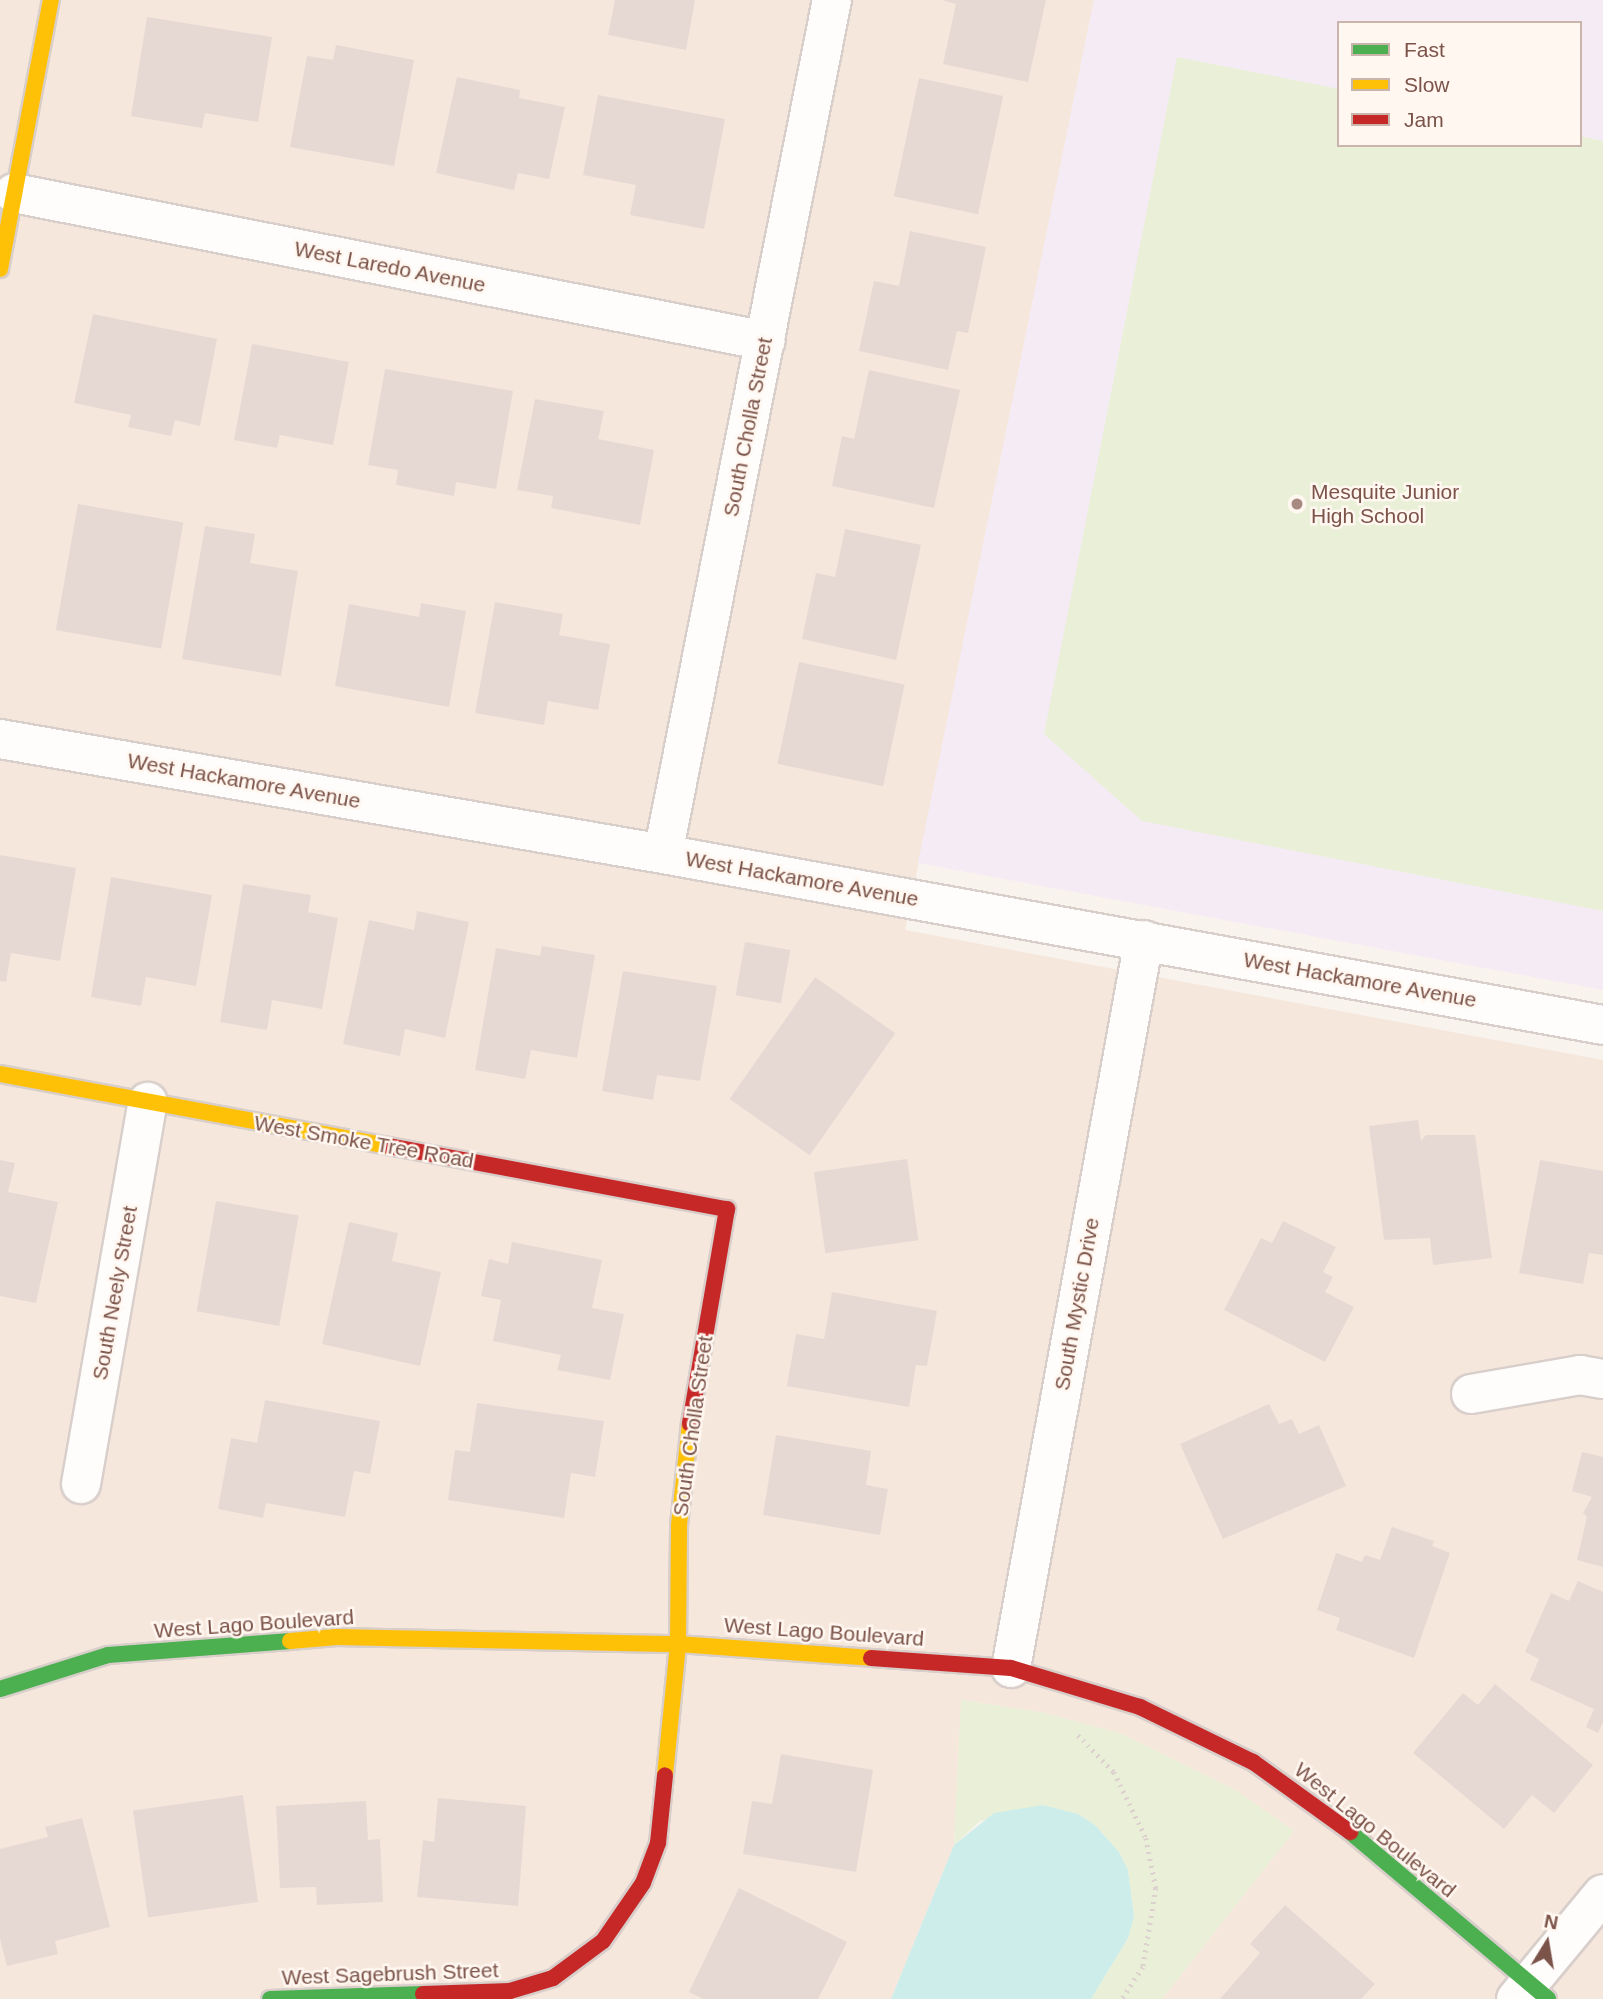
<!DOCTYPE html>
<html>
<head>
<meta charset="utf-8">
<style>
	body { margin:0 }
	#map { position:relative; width:1603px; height:1999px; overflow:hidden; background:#f9f3ed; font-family:Arial,sans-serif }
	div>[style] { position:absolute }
	.residential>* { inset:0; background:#f6e7dd }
	.education>* { inset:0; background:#f4ebf5 }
	.green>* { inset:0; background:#e9f0d7 }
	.water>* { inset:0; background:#cdedeb }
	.building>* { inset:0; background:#e6d9d4; transform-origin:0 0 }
	.path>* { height:4.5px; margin-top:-2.25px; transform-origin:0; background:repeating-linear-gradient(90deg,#dcd1ce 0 2px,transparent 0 7px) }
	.roads { filter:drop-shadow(2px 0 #d8ceca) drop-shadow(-2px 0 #d8ceca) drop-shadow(0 2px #d8ceca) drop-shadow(0 -2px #d8ceca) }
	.street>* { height:38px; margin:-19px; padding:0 19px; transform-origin:19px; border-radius:19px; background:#fefdfc }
	.fast>* { height:16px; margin:-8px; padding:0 8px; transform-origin:8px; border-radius:8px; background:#4caf50 }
	.slow>* { height:16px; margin:-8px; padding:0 8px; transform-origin:8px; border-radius:8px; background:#ffc107 }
	.jam>* { height:16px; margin:-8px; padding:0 8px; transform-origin:8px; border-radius:8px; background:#c62828 }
	.dots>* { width:19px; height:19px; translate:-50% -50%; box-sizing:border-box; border:4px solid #fff7f0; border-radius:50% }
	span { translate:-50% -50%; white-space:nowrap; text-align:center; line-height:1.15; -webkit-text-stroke:5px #fff7f0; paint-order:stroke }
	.street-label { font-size:21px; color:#7b5349 }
	.poi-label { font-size:21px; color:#7b5349 }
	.left { translate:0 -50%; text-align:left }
	.legend { position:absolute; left:1337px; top:21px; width:245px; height:126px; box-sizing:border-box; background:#fff7f0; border:2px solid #cab5ad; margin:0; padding:9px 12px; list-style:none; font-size:21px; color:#7b5349 }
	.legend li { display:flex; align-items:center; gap:14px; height:35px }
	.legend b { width:35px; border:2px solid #cab5ad }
	.north { position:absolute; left:1512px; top:1908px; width:70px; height:70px; -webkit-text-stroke:5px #fff7f0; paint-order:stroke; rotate:11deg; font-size:19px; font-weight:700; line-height:28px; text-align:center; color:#7b5349 }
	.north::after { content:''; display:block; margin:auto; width:24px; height:32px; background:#7b5349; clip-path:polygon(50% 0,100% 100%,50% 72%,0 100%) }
</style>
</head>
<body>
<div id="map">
	<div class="residential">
		<i style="clip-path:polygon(0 0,1094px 0,905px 930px,1603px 1060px,1603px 1999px,1162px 1999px,1293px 1832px,1237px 1791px,1122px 1734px,1045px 1713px,962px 1700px,954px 1845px,891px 1999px,0 1999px)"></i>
	</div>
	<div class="education">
		<i style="clip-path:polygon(evenodd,1094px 0,1603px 0,1603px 990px,918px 863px,1094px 0,1339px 23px,1580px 23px,1580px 145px,1339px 145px,1339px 23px)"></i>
	</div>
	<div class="green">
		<i style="clip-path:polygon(1177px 57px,1339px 89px,1339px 145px,1580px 145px,1580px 136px,1603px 141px,1603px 911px,1142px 821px,1044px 734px)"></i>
		<i style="clip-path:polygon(961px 1700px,1045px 1713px,1122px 1734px,1237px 1791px,1294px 1831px,1162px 1999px,1091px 1999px,1128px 1938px,1134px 1917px,1128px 1870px,1119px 1852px,1095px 1825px,1078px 1814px,1043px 1805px,980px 1821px,954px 1845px)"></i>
	</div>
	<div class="water">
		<i style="clip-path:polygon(1043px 1805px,1078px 1814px,1095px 1825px,1119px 1852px,1128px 1870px,1134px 1917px,1128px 1938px,1091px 1999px,891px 1999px,954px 1845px,994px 1813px)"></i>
	</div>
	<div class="building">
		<i style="clip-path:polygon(615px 0,695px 0,686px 50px,608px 35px)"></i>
		<i style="clip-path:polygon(1046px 0,1028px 82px,943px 64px,956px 4px,942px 0)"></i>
		<i style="clip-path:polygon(147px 17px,272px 37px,258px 122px,205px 113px,202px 128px,131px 116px)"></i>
		<i style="clip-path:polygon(336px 45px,414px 60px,394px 166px,290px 147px,307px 56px,333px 60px)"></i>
		<i style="clip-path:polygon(457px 77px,520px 90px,519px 98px,565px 107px,549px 179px,518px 173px,514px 190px,436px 173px)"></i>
		<i style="left:919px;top:78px;width:86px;height:121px;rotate:12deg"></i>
		<i style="clip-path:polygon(598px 95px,725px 119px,704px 229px,630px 215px,636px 185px,583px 175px)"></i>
		<i style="clip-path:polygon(910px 231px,986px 247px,968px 333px,957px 331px,948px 370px,859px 351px,874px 281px,899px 286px)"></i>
		<i style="clip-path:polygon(93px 314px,217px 339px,200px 426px,175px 420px,171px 436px,128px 427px,131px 415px,74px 403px)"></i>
		<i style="clip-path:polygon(252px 344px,349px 362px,333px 445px,280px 435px,277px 448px,234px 440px)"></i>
		<i style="clip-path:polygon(385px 369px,513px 391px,496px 489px,456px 482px,454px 496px,396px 485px,398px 470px,368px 465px)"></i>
		<i style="clip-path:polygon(869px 370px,960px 390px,934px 508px,832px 486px,842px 436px,854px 439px)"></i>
		<i style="clip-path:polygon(535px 399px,604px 411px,598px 439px,654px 450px,640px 525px,551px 508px,553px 496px,517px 490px)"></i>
		<i style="left:78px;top:504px;width:107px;height:128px;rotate:10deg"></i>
		<i style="clip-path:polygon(205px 526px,255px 534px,250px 563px,298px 571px,281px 676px,182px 659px)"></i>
		<i style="clip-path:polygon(845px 529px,921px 545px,896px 660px,802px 639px,816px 573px,835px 577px)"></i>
		<i style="clip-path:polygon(495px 602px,563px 614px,559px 635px,610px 644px,598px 710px,548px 701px,544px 725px,475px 713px)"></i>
		<i style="clip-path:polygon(421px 603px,466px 611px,449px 707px,335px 686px,349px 604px,419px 617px)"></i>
		<i style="left:799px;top:662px;width:108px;height:104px;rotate:12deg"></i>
		<i style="clip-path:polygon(0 855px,76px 868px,60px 961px,11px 953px,6px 982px,0 981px)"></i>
		<i style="clip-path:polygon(111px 877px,212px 895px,196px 986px,146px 977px,141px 1006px,91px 997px)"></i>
		<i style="clip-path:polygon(243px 884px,311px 895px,308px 912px,338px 918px,322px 1009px,272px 1000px,267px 1030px,220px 1022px)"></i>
		<i style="clip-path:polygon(417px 911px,469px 922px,445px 1038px,405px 1029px,400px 1056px,343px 1044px,369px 920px,414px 930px)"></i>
		<i style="left:745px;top:942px;width:46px;height:54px;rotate:10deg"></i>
		<i style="clip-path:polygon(542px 946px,595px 955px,577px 1058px,531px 1050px,525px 1079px,475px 1070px,496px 948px,540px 956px)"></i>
		<i style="clip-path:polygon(623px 971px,717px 986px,700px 1081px,657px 1075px,653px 1100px,602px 1091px)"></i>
		<i style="left:815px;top:977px;width:98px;height:149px;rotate:35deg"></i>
		<i style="clip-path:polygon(1418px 1120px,1421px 1141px,1426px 1135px,1475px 1135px,1492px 1258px,1433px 1265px,1430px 1238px,1384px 1240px,1369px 1126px)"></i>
		<i style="left:907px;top:1159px;width:82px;height:94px;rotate:82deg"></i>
		<i style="clip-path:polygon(0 1160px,15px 1163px,8px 1192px,58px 1202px,36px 1303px,0 1296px)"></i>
		<i style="clip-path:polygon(1540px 1160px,1603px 1171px,1603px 1255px,1589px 1253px,1583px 1284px,1519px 1273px)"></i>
		<i style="left:216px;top:1201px;width:84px;height:112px;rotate:10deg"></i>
		<i style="clip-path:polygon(1283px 1221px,1336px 1247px,1323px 1272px,1333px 1277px,1325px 1292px,1354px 1307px,1325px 1362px,1224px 1310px,1261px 1238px,1272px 1243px)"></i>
		<i style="clip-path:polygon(349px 1222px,398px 1233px,392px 1261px,441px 1272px,420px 1366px,322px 1344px)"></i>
		<i style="clip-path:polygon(512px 1242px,602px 1260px,592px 1308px,624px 1314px,610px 1380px,557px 1370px,561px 1355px,493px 1341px,501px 1300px,481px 1296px,489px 1259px,508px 1264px)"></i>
		<i style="clip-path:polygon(832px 1292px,937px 1311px,927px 1366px,916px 1365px,909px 1407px,787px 1386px,796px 1334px,824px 1339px)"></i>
		<i style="clip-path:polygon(265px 1400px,380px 1421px,370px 1474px,354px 1471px,345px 1517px,266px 1503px,263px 1518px,218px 1509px,231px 1438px,257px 1443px)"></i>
		<i style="clip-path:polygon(477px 1403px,604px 1421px,595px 1477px,571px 1473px,564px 1518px,448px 1500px,455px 1450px,470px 1452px)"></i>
		<i style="clip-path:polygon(1269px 1404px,1279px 1424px,1292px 1419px,1299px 1434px,1319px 1425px,1346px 1486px,1223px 1539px,1180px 1444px)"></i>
		<i style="clip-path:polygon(776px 1435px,871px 1451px,866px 1485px,888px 1489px,880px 1535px,763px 1515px)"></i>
		<i style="clip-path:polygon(1582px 1452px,1603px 1457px,1603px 1567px,1577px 1560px,1587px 1517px,1583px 1513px,1592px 1497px,1572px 1491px)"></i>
		<i style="clip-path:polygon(1392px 1527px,1434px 1541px,1432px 1546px,1450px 1553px,1414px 1658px,1336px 1630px,1340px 1618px,1317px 1610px,1336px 1553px,1362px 1562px,1365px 1555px,1380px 1560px)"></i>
		<i style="clip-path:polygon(1578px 1581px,1603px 1592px,1603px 1722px,1598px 1733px,1586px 1727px,1594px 1709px,1530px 1680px,1539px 1659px,1525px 1652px,1551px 1593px,1569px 1601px)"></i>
		<i style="clip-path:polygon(1495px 1684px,1593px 1765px,1554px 1813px,1532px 1795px,1504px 1829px,1413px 1753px,1463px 1693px,1478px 1705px)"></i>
		<i style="clip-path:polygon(781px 1754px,873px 1770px,856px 1872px,743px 1854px,752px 1801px,772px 1804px)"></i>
		<i style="left:243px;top:1795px;width:108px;height:111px;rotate:82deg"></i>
		<i style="clip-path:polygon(438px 1798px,526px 1806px,518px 1906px,417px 1897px,423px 1840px,434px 1842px)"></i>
		<i style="clip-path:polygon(366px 1801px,368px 1840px,380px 1839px,383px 1902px,317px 1905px,316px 1887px,280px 1888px,276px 1806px)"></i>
		<i style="clip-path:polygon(82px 1818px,110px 1927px,55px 1941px,58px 1954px,7px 1966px,0 1939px,0 1849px,48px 1837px,45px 1827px)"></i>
		<i style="clip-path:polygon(739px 1888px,847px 1942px,818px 1999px,703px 1999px,689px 1992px)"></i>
		<i style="clip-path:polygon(1285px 1905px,1375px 1984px,1361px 1999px,1220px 1999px,1260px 1953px,1250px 1944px)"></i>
	</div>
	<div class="path">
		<i style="left:1078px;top:1735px;width:52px;rotate:45.8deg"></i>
		<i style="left:1114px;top:1772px;width:73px;rotate:64.1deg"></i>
		<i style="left:1146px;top:1838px;width:51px;rotate:78.7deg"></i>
		<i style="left:1156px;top:1888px;width:80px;rotate:99.3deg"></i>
		<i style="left:1143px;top:1967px;width:38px;rotate:123deg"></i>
	</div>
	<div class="roads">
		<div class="street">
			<i style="left:14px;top:193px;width:766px;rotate:11.13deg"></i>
			<i style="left:0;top:739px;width:673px;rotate:9.84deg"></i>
			<i style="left:663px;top:854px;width:955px;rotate:10.31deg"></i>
			<i style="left:663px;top:854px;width:871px;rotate:-78.81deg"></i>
			<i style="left:1471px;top:1394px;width:111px;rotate:-9.9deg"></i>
			<i style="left:1580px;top:1375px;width:23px;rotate:10deg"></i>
			<i style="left:81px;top:1484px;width:388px;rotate:-80.1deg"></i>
			<i style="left:1011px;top:1668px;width:740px;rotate:-79.65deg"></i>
			<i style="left:1516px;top:1999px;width:136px;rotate:-50.4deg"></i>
		</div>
		<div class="fast">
			<i style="left:0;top:1689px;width:113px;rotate:-17.5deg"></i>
			<i style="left:108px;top:1655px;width:183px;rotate:-4.4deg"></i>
			<i style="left:1350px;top:1832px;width:259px;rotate:40.1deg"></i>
			<i style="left:270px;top:1999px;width:153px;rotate:-1.9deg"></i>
		</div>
		<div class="slow">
			<i style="left:0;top:269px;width:274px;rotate:-79.3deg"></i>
			<i style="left:0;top:1074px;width:396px;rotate:10.5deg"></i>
			<i style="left:290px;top:1641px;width:47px;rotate:-4.9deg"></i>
			<i style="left:337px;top:1637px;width:341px;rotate:1.2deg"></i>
			<i style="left:678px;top:1644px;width:194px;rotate:4.1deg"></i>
			<i style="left:665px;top:1775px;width:132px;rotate:-84.3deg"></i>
			<i style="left:678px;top:1644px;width:119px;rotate:-89.5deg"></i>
			<i style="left:679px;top:1525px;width:102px;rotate:-83.8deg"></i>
		</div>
		<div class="jam">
			<i style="left:389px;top:1146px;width:344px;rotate:10.6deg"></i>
			<i style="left:727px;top:1209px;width:218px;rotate:99.8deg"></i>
			<i style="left:871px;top:1658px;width:140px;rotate:4.1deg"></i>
			<i style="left:1011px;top:1668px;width:135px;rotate:16.8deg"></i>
			<i style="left:1140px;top:1707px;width:126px;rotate:26deg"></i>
			<i style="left:1253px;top:1762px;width:120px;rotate:35.8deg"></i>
			<i style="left:423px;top:1994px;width:87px;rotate:-2deg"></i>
			<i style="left:510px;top:1991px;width:45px;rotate:-16.8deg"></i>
			<i style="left:553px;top:1978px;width:62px;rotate:-36.5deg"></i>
			<i style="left:603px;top:1941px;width:70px;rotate:-55.4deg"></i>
			<i style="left:643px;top:1883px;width:43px;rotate:-69.4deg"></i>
			<i style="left:658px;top:1843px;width:68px;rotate:-84.1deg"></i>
		</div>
	</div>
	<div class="dots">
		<i style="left:1297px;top:504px;background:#a78b82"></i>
	</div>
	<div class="street-label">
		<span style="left:390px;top:267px;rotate:11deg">West Laredo Avenue</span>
		<span style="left:748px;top:427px;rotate:-79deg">South Cholla Street</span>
		<span style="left:244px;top:781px;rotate:10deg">West Hackamore Avenue</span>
		<span style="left:802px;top:879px;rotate:10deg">West Hackamore Avenue</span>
		<span style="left:1360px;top:980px;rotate:10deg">West Hackamore Avenue</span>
		<span style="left:364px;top:1142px;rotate:10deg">West Smoke Tree Road</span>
		<span style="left:115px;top:1293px;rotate:-80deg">South Neely Street</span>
		<span style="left:1077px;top:1304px;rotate:-80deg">South Mystic Drive</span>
		<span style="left:693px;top:1426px;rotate:-82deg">South Cholla Street</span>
		<span style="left:254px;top:1624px;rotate:-4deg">West Lago Boulevard</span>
		<span style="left:824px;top:1632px;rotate:4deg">West Lago Boulevard</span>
		<span style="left:1375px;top:1830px;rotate:39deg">West Lago Boulevard</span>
		<span style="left:390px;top:1974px;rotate:-2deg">West Sagebrush Street</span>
	</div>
	<div class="poi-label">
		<span class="left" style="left:1311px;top:504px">Mesquite Junior<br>High School</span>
	</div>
	<ul class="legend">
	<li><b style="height:9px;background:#4caf50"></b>Fast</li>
	<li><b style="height:9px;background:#ffc107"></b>Slow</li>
	<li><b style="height:9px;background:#c62828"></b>Jam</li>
	</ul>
	<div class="north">N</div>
</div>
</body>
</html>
